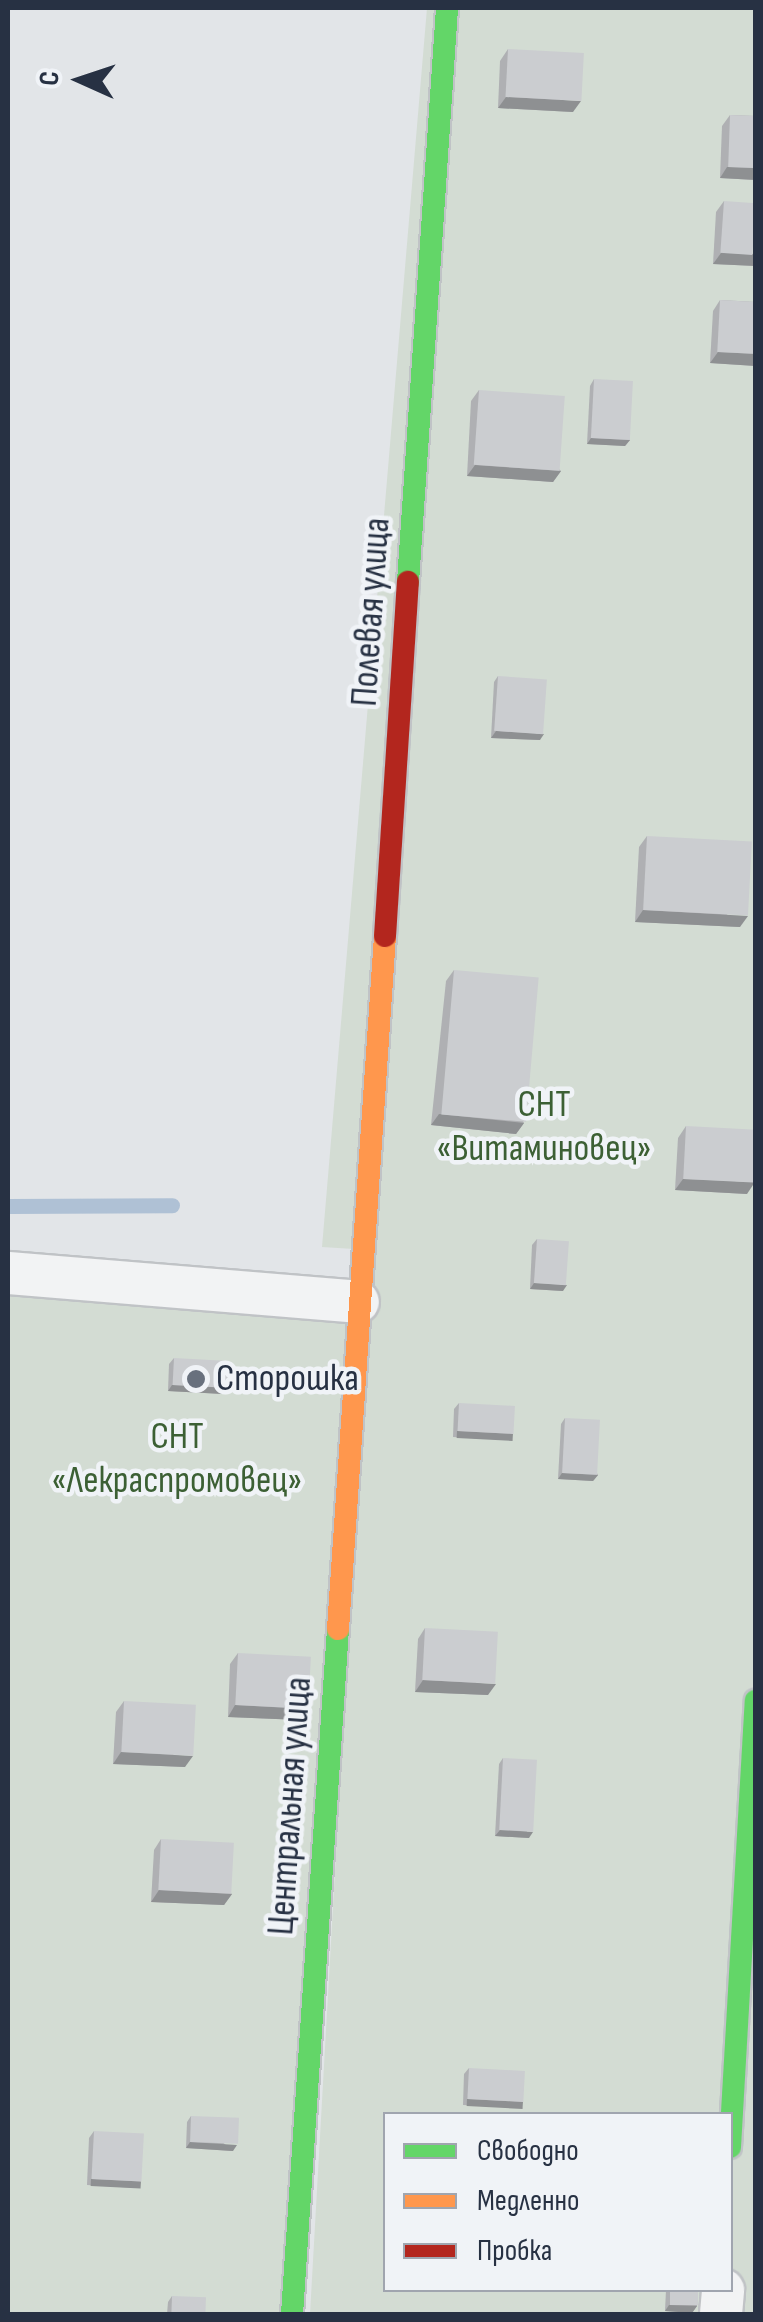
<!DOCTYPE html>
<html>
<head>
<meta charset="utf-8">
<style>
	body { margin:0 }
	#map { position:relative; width:763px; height:2322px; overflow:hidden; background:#e2e5e8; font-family:"Sofia Sans Condensed",sans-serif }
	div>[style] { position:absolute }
	.green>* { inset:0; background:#d3dcd3 }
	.stream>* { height:15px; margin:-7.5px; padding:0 7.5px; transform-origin:7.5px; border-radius:7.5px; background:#afc1d5 }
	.roads { filter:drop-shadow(2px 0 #c0c3c6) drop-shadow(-2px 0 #c0c3c6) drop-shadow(0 2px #c0c3c6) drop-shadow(0 -2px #c0c3c6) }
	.street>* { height:42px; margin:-21px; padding:0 21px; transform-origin:21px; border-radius:21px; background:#f2f3f4 }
	.fast>* { height:22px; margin:-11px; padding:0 11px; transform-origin:11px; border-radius:11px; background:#63d668 }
	.slow>* { height:22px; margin:-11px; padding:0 11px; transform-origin:11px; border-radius:11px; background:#ff974d }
	.jam>* { height:22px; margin:-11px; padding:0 11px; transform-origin:11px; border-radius:11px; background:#b3261e }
	.wall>* { inset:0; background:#afb0b3 }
	.shaded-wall>* { inset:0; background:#8e9092; transform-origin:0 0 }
	.building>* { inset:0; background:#cbcdd0; transform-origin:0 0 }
	.dots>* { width:28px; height:28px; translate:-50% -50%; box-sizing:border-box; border:5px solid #f0f3f7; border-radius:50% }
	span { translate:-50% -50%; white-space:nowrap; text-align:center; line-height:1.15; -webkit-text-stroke:9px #f0f3f7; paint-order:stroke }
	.street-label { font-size:38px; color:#273143 }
	.park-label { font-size:38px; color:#3c6034 }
	.poi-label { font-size:38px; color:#273143 }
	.left { translate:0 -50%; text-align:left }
	.frame { position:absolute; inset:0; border:10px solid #273143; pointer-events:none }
	.legend { position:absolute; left:383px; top:2112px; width:350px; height:180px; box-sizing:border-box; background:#f0f3f7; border:2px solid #a0a5af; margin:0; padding:12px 18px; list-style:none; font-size:30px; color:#273143 }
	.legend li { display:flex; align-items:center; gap:20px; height:50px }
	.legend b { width:50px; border:2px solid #a0a5af }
	.north { position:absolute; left:30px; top:30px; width:100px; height:100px; -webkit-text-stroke:8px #f0f3f7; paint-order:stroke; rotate:273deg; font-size:28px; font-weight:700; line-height:40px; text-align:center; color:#273143 }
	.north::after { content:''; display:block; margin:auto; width:35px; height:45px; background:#273143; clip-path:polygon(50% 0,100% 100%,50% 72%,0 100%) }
</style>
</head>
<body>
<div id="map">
	<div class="green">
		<i style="clip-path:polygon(evenodd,427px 8px,755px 8px,755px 2314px,310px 2314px,370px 1250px,322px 1247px,427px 8px,386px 2114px,730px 2114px,730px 2290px,386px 2290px,386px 2114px)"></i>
		<i style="clip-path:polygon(8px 1273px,358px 1302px,292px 2314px,8px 2314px)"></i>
	</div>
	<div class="stream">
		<i style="left:8px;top:1206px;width:164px;rotate:-0.3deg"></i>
	</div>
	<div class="roads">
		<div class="street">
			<i style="left:8px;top:1273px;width:351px;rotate:4.7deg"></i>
			<i style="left:721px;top:2314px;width:24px;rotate:-85deg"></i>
		</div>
		<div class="fast">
			<i style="left:408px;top:582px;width:575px;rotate:-86.11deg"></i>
			<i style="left:730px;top:2147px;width:447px;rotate:-86.7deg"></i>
			<i style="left:292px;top:2314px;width:687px;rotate:-86.16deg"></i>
		</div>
		<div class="slow">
			<i style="left:338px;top:1629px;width:695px;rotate:-86.12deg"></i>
		</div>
		<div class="jam">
			<i style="left:385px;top:936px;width:355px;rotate:-86.3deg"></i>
		</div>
	</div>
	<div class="wall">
		<i style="clip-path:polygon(508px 49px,573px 112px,498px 108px,500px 61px)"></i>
		<i style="clip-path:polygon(730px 115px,756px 116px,756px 180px,720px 178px,722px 126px)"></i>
		<i style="clip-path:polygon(724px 201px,756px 266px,713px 264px,716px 212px)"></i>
		<i style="clip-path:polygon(720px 300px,756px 302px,756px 366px,710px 363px,713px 311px)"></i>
		<i style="clip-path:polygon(594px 379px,630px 440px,625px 446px,587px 444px,590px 386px)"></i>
		<i style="clip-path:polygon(479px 390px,561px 471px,553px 482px,467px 476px,471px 401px)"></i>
		<i style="clip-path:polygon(498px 676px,540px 740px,491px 738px,494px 682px)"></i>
		<i style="clip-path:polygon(647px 836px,740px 927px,635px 922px,639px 847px)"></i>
		<i style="clip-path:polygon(454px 970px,524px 1123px,516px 1134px,431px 1125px,446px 981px)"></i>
		<i style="clip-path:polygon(686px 1126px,747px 1194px,675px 1190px,678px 1138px)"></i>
		<i style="clip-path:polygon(537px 1239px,563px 1291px,530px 1289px,532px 1245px)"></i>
		<i style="clip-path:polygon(174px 1358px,223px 1394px,168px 1391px,169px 1364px)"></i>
		<i style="clip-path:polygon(459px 1403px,513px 1434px,509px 1440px,453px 1437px,454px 1409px)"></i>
		<i style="clip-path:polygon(565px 1418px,598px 1475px,593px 1481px,558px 1479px,561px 1424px)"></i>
		<i style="clip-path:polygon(425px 1628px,488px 1695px,415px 1692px,418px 1639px)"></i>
		<i style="clip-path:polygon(238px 1653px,308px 1709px,300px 1720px,228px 1717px,230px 1664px)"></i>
		<i style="clip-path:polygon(124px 1701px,185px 1767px,113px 1764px,116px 1712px)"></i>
		<i style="clip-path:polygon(503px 1758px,529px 1838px,495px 1836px,499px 1764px)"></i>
		<i style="clip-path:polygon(161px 1839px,232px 1894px,224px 1905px,151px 1902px,154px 1850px)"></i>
		<i style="clip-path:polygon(469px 2068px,523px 2102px,519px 2108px,463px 2105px,464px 2074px)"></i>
		<i style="clip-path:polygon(191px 2116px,233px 2151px,186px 2148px,187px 2122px)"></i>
		<i style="clip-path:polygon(94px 2131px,141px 2182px,137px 2188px,87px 2185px,89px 2138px)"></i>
		<i style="clip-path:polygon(666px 2290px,698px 2290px,697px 2306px,692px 2313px,665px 2311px)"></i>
		<i style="clip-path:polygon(172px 2296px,205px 2314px,167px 2314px,168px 2302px)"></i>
	</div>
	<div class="shaded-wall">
		<i style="clip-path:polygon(506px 97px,581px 101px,573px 112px,498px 108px)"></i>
		<i style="clip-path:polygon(727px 167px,756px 168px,756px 180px,720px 178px)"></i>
		<i style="clip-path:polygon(721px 253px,756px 254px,756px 266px,713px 264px)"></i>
		<i style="clip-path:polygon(718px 352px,756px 354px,756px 366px,710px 363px)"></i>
		<i style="clip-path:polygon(591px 438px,630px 440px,625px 446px,587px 444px)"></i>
		<i style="clip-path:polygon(475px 465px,561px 471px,553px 482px,467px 476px)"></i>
		<i style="clip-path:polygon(496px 731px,544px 734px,540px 740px,491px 738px)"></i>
		<i style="clip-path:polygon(643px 910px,748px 916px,740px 927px,635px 922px)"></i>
		<i style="clip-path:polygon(439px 1114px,524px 1123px,516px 1134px,431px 1125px)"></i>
		<i style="clip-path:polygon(683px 1179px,755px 1182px,747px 1194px,675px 1190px)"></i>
		<i style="clip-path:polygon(534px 1283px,567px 1285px,563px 1291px,530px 1289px)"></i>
		<i style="clip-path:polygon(172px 1385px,228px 1388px,223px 1394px,168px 1391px)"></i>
		<i style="left:457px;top:1431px;width:56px;height:7px;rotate:3deg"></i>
		<i style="clip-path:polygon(562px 1473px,598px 1475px,593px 1481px,558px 1479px)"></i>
		<i style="clip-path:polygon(423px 1680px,496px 1684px,488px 1695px,415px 1692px)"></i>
		<i style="clip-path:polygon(235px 1705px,308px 1709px,300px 1720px,228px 1717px)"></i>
		<i style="clip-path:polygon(121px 1752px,193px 1756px,185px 1767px,113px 1764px)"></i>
		<i style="clip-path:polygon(500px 1830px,533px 1832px,529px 1838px,495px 1836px)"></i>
		<i style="clip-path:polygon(159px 1890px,232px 1894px,224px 1905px,151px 1902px)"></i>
		<i style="left:467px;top:2099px;width:56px;height:7px;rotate:3deg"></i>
		<i style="clip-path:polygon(190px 2142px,237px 2145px,233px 2151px,186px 2148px)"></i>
		<i style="left:91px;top:2179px;width:50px;height:7px;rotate:3deg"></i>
		<i style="clip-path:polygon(669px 2305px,697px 2306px,692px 2313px,665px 2311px)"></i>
	</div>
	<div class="building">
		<i style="left:508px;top:49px;width:76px;height:48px;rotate:3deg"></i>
		<i style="left:730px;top:115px;width:26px;height:52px;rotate:2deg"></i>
		<i style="left:724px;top:201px;width:32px;height:52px;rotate:4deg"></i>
		<i style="left:720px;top:300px;width:36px;height:52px;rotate:3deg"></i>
		<i style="left:594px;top:379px;width:39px;height:59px;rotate:3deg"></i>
		<i style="left:479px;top:390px;width:86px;height:75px;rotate:4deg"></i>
		<i style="left:498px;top:676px;width:49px;height:55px;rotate:4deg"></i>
		<i style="left:647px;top:836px;width:105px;height:74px;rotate:3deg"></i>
		<i style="left:454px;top:970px;width:85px;height:145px;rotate:5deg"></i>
		<i style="left:686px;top:1126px;width:70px;height:53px;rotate:3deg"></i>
		<i style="left:537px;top:1239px;width:32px;height:44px;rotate:4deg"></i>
		<i style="left:174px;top:1358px;width:55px;height:27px;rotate:3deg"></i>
		<i style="left:459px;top:1403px;width:56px;height:28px;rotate:3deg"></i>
		<i style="left:565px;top:1418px;width:35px;height:55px;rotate:3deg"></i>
		<i style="left:425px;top:1628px;width:73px;height:52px;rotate:3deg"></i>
		<i style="left:238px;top:1653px;width:73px;height:52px;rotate:3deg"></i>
		<i style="left:124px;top:1701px;width:72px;height:51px;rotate:3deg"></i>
		<i style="left:503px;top:1758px;width:34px;height:72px;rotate:3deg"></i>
		<i style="left:161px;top:1839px;width:73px;height:51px;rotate:3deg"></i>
		<i style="left:469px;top:2068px;width:56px;height:31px;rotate:3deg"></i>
		<i style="left:191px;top:2116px;width:48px;height:26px;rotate:2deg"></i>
		<i style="left:94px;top:2131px;width:50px;height:48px;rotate:3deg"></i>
		<i style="left:670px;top:2290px;width:28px;height:15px"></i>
		<i style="left:172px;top:2296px;width:34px;height:18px;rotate:2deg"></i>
	</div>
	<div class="dots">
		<i style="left:196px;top:1379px;background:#68707d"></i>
	</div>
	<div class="street-label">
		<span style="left:371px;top:612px;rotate:-86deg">Полевая улица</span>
		<span style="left:290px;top:1806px;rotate:-86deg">Центральная улица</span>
	</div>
	<div class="park-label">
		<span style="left:544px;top:1127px">СНТ<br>«Витаминовец»</span>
		<span style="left:177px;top:1459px">СНТ<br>«Лекраспромовец»</span>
	</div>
	<div class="poi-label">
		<span class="left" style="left:216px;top:1379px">Сторошка</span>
	</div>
	<div class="frame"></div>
	<ul class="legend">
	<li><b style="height:12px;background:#63d668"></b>Свободно</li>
	<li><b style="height:12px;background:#ff974d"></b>Медленно</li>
	<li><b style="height:12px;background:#b3261e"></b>Пробка</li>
	</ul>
	<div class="north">С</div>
</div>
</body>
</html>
